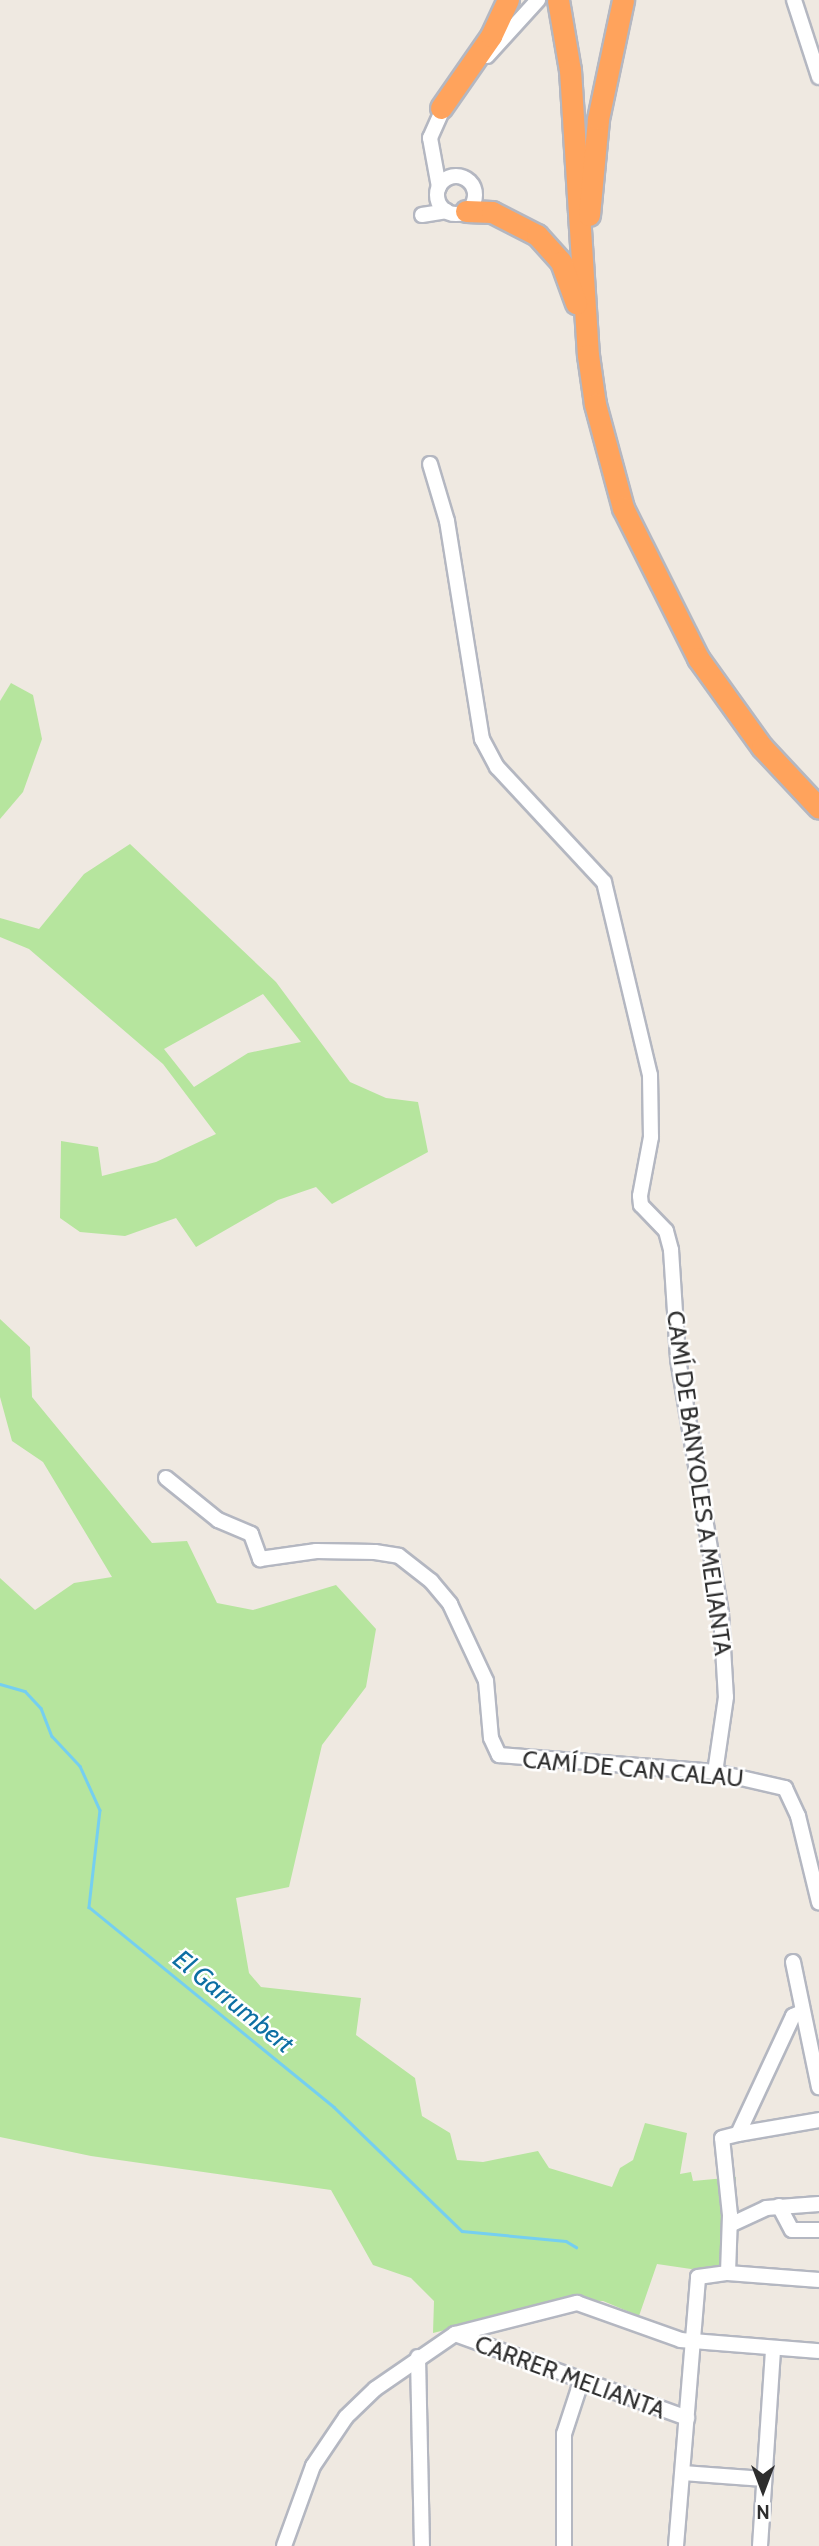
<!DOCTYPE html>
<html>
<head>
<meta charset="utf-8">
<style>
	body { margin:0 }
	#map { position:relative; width:819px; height:2546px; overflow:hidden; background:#efe9e1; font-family:Cabin,sans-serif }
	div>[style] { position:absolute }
	.green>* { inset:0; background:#b6e59e }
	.stream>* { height:2.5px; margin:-1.25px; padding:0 1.25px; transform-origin:1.25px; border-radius:1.25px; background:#75cff0 }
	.roads { filter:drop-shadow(2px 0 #b4b7c1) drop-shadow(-2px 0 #b4b7c1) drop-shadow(0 2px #b4b7c1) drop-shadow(0 -2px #b4b7c1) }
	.minor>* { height:14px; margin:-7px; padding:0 7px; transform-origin:7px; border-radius:7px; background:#fff }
	.minor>.ring { margin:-7px; padding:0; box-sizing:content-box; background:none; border:14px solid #fff; border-radius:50% }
	.highway>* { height:21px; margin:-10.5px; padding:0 10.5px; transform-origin:10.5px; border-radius:10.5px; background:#ffa35c }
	span { translate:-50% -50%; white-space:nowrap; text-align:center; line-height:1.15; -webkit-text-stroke:5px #fff; paint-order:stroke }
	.street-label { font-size:24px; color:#2e2e2e }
	.water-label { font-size:26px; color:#0d6fa3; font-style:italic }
	.north { position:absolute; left:728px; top:2455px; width:70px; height:70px; -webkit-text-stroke:5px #fff; paint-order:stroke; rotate:180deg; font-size:19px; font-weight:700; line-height:28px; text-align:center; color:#2e2e2e }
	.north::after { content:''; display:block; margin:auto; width:24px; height:32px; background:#2e2e2e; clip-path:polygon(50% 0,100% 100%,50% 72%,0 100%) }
</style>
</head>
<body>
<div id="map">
	<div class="green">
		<i style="clip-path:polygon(11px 683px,33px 695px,42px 739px,23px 792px,0 819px,0 701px)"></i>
		<i style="clip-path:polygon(evenodd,130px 844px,276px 982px,350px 1082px,386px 1098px,418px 1102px,428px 1152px,332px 1204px,316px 1187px,278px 1200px,196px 1247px,176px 1218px,125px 1236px,80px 1232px,60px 1218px,61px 1141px,98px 1147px,102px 1176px,156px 1162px,216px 1134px,163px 1064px,29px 949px,0 937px,0 918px,39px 929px,84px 874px,130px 844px,263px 994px,301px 1042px,248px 1053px,194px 1087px,164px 1049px,263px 994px)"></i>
		<i style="clip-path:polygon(0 1319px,30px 1347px,32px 1397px,152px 1543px,187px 1541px,217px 1603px,253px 1610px,336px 1585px,376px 1629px,366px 1687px,322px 1745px,289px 1887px,236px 1898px,249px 1973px,261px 1987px,361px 1998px,356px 2035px,415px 2078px,422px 2116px,450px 2133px,457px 2160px,483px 2162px,538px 2151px,549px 2168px,612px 2187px,620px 2168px,633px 2160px,645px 2123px,687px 2133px,680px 2174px,691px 2172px,693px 2181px,736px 2177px,735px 2266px,691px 2269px,657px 2264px,639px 2316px,603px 2301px,567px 2300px,433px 2333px,434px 2301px,411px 2278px,373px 2265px,331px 2190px,91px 2156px,0 2137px,0 1578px,35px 1610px,74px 1583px,112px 1577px,43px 1462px,12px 1441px,0 1397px)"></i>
	</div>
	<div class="stream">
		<i style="left:0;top:1684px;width:26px;rotate:16deg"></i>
		<i style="left:25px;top:1691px;width:23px;rotate:47deg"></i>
		<i style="left:41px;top:1708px;width:30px;rotate:69deg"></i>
		<i style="left:52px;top:1736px;width:41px;rotate:47deg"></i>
		<i style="left:80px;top:1766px;width:48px;rotate:65.6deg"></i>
		<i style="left:100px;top:1810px;width:98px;rotate:96.5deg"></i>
		<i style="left:89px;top:1907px;width:316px;rotate:39.2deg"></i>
		<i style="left:334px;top:2107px;width:178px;rotate:44.1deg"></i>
		<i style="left:462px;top:2231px;width:104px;rotate:5.5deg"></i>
		<i style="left:566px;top:2241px;width:12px;rotate:31deg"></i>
	</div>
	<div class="roads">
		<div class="minor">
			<i style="left:794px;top:0;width:81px;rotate:72deg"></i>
			<i style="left:487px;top:56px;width:76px;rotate:-47.7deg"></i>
			<i class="ring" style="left:437px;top:176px;width:24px;height:24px"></i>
			<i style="left:439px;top:187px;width:50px;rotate:-100.4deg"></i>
			<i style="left:430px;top:138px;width:39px;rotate:-66deg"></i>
			<i style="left:422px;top:215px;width:25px;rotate:-9deg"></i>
			<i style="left:430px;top:464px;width:59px;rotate:73.4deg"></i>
			<i style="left:447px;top:521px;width:221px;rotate:80.9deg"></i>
			<i style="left:482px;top:739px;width:32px;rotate:62deg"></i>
			<i style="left:497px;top:767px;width:157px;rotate:47.1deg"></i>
			<i style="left:604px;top:882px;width:198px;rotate:76.6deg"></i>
			<i style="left:650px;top:1075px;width:62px;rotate:89.1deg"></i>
			<i style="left:651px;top:1137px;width:60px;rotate:100.6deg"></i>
			<i style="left:640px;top:1196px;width:9px;rotate:84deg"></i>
			<i style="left:641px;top:1205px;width:36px;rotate:46deg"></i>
			<i style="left:666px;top:1231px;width:20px;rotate:75deg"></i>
			<i style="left:671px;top:1250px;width:109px;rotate:86.3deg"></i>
			<i style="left:678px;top:1359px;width:259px;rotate:80.4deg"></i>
			<i style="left:721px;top:1614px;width:83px;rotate:86.6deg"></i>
			<i style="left:726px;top:1697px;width:76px;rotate:98.3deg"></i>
			<i style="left:166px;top:1478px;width:67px;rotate:38.9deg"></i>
			<i style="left:218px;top:1520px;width:36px;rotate:23deg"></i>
			<i style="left:251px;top:1534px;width:27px;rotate:70deg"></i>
			<i style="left:260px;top:1559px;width:57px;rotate:-8.1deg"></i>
			<i style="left:316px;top:1551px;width:59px;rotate:1deg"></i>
			<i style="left:375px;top:1552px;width:24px;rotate:9deg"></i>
			<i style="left:399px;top:1556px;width:41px;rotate:38deg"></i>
			<i style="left:431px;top:1581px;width:30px;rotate:50deg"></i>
			<i style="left:450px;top:1604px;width:85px;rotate:64.9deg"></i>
			<i style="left:486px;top:1681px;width:57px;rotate:85deg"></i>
			<i style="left:491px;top:1738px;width:19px;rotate:65deg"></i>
			<i style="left:499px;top:1755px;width:217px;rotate:4.5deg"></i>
			<i style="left:715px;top:1772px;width:72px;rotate:12.9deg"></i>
			<i style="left:785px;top:1788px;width:31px;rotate:65deg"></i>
			<i style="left:798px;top:1816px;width:89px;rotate:76.3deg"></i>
			<i style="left:793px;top:1962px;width:128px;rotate:78.3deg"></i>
			<i style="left:738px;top:2134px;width:82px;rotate:-9.8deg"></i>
			<i style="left:779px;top:2206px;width:27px;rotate:62deg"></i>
			<i style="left:792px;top:2230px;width:27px"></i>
			<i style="left:730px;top:2225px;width:40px;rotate:-25deg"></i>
			<i style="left:766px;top:2208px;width:53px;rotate:-4.3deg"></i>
			<i style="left:728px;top:2273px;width:58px;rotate:-88deg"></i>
			<i style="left:730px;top:2215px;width:77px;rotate:-95.9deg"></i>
			<i style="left:722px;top:2138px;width:16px;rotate:-14deg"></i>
			<i style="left:738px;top:2134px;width:130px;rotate:-65deg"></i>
			<i style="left:793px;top:2016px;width:10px;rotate:-24deg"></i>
			<i style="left:455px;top:2334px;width:247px;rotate:19.9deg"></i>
			<i style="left:418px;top:2357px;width:189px;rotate:88.8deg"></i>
			<i style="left:683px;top:2473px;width:81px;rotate:4.2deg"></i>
			<i style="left:284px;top:2546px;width:85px;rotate:-70.1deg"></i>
			<i style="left:313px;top:2466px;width:59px;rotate:-56deg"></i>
			<i style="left:346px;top:2417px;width:40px;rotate:-44deg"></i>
			<i style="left:375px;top:2389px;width:97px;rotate:-34.5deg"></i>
			<i style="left:455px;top:2334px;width:126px;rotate:-14.3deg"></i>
			<i style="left:577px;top:2303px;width:110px;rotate:19.6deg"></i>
			<i style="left:681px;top:2340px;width:138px;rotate:4.6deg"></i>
			<i style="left:564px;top:2546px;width:112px;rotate:-90deg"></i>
			<i style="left:564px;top:2434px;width:55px;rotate:-71.9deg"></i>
			<i style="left:676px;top:2546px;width:270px;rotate:-85.3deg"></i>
			<i style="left:698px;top:2277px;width:30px;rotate:-8deg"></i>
			<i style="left:728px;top:2273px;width:91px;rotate:4.4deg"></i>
			<i style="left:760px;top:2546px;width:197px;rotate:-86.2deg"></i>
		</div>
		<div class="highway">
			<i style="left:558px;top:0;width:71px;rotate:80.3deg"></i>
			<i style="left:570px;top:70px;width:286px;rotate:86.4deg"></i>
			<i style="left:588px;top:355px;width:49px;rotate:81.9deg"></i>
			<i style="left:595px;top:404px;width:108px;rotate:74.9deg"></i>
			<i style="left:623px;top:508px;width:168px;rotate:63.4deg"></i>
			<i style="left:698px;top:658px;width:110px;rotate:54.3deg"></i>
			<i style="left:762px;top:747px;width:83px;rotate:46.9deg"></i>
			<i style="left:441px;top:108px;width:88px;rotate:-55.2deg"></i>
			<i style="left:491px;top:36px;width:40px;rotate:-65deg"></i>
			<i style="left:466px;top:211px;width:26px;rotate:2deg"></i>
			<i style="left:492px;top:212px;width:51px;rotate:27.1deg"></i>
			<i style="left:537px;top:235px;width:36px;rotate:48deg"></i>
			<i style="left:561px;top:262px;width:44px;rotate:69.9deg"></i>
			<i style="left:589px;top:215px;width:96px;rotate:-84.6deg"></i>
			<i style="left:598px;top:119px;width:122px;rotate:-78.1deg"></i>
		</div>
	</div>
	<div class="street-label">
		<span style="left:699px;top:1483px;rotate:82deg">CAMÍ DE BANYOLES A MELIANTA</span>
		<span style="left:633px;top:1769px;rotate:5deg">CAMÍ DE CAN CALAU</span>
		<span style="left:570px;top:2377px;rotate:20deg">CARRER MELIANTA</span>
	</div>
	<div class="water-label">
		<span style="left:233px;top:2002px;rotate:39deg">El Garrumbert</span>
	</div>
	<div class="north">N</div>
</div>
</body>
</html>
